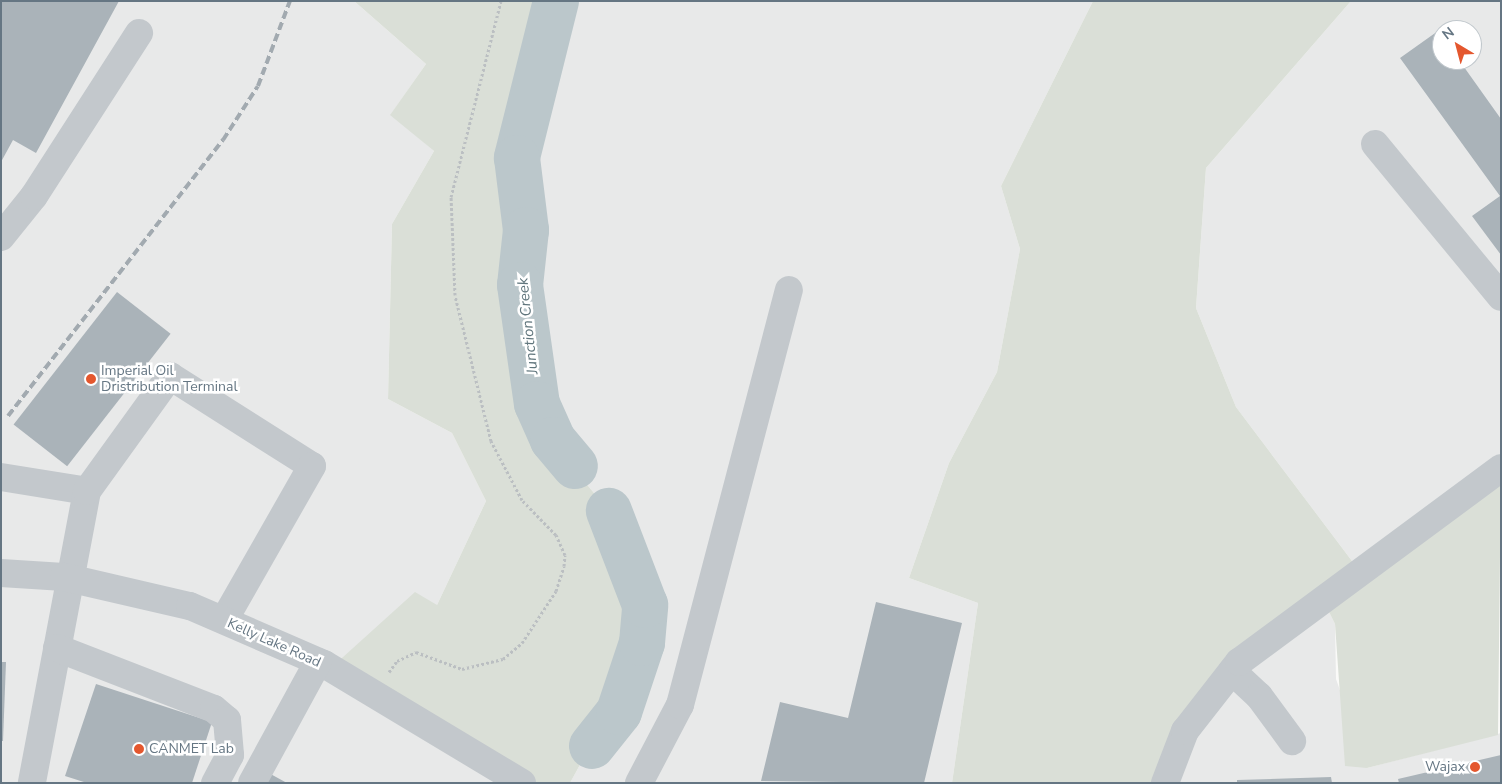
<!DOCTYPE html>
<html>
<head>
<meta charset="utf-8">
<style>
	body { margin:0 }
	#map { position:relative; width:1502px; height:784px; overflow:hidden; background:#fafaf8; font-family:"Nunito Sans",sans-serif }
	div>[style] { position:absolute }
	.built>* { inset:0; background:#e8e9e9 }
	.green>* { inset:0; background:#dadfd7 }
	.river>* { height:46px; margin:-23px; padding:0 23px; transform-origin:23px; border-radius:23px; background:#bbc7cb }
	.building>* { inset:0; background:#aab3b9; transform-origin:0 0 }
	.path>* { height:3px; margin-top:-1.5px; transform-origin:0; background:repeating-linear-gradient(90deg,#bbbfc2 0 2.5px,transparent 0 5px) }
	.minor>* { height:28px; margin:-14px; padding:0 14px; transform-origin:14px; border-radius:14px; background:#c3c8cc }
	.rail>* { height:4px; margin-top:-2px; transform-origin:0; background:repeating-linear-gradient(90deg,#a2aab0 0 8px,transparent 0 12px) }
	.dots>* { width:14px; height:14px; translate:-50% -50%; box-sizing:border-box; border:2px solid #fff; border-radius:50% }
	span { translate:-50% -50%; white-space:nowrap; text-align:center; line-height:1.15; -webkit-text-stroke:5px #fff; paint-order:stroke }
	.poi-label { font-size:14px; color:#657683 }
	.left { translate:0 -50%; text-align:left }
	.right { translate:-100% -50%; text-align:right }
	.street-label { font-size:14px; color:#657683 }
	.water-label { font-size:15px; color:#60757c; font-style:italic }
	.frame { position:absolute; inset:0; border:2px solid #657683; pointer-events:none }
	.north { position:absolute; left:1432px; top:20px; width:50px; height:50px; box-sizing:border-box; background:#fff; border:1px solid #c1c8cd; border-radius:50%; rotate:323deg; font-size:14px; font-weight:700; line-height:20px; text-align:center; color:#657683 }
	.north::after { content:''; display:block; margin:auto; width:18px; height:22px; background:#e4572e; clip-path:polygon(50% 0,100% 100%,50% 72%,0 100%) }
</style>
</head>
<body>
<div id="map">
	<div class="built">
		<i style="clip-path:polygon(1px 1px,354px 1px,426px 64px,391px 114px,434px 151px,392px 224px,388px 399px,452px 433px,486px 501px,437px 605px,527px 783px,1px 783px)"></i>
		<i style="clip-path:polygon(554px 1px,1093px 1px,1001px 186px,1020px 249px,997px 372px,949px 463px,909px 578px,978px 603px,952px 783px,570px 783px,593px 741px,618px 711px,634px 669px,643px 604px,608px 510px,551px 441px,535px 405px,518px 284px,524px 230px,515px 158px)"></i>
		<i style="clip-path:polygon(evenodd,1351px 1px,1501px 1px,1501px 466px,1358px 569px,1236px 407px,1196px 308px,1206px 168px,1351px 1px,1442px 30px,1472px 30px,1472px 60px,1442px 60px,1442px 30px)"></i>
		<i style="clip-path:polygon(1321px 596px,1335px 624px,1336px 679px,1367px 768px,1501px 733px,1501px 783px,1163px 783px,1183px 729px)"></i>
	</div>
	<div class="green">
		<i style="clip-path:polygon(354px 1px,554px 1px,515px 158px,524px 230px,518px 284px,535px 405px,551px 441px,608px 510px,643px 604px,634px 669px,618px 711px,593px 741px,570px 783px,527px 783px,332px 667px,415px 592px,437px 605px,486px 501px,452px 433px,388px 399px,392px 224px,434px 151px,390px 115px,426px 64px)"></i>
		<i style="clip-path:polygon(1093px 1px,1351px 1px,1206px 168px,1196px 308px,1236px 407px,1358px 569px,1501px 466px,1498px 735px,1367px 768px,1345px 766px,1335px 624px,1321px 596px,1275px 630px,1163px 783px,952px 783px,978px 603px,909px 578px,949px 463px,997px 372px,1020px 249px,1001px 186px)"></i>
	</div>
	<div class="river">
		<i style="left:556px;top:1px;width:162px;rotate:104deg"></i>
		<i style="left:517px;top:158px;width:73px;rotate:82.9deg"></i>
		<i style="left:526px;top:230px;width:55px;rotate:96.2deg"></i>
		<i style="left:520px;top:285px;width:120px;rotate:81.9deg"></i>
		<i style="left:537px;top:404px;width:39px;rotate:66deg"></i>
		<i style="left:553px;top:440px;width:34px;rotate:50deg"></i>
		<i style="left:592px;top:746px;width:43px;rotate:-51.5deg"></i>
		<i style="left:619px;top:712px;width:73px;rotate:-71.6deg"></i>
		<i style="left:642px;top:643px;width:38px;rotate:-85deg"></i>
		<i style="left:645px;top:605px;width:101px;rotate:-111deg"></i>
	</div>
	<div class="building">
		<i style="clip-path:polygon(1px 1px,119px 1px,36px 153px,13px 140px,1px 162px)"></i>
		<i style="clip-path:polygon(1438px 31px,1442px 60px,1459px 60px,1501px 119px,1501px 255px,1472px 216px,1500px 196px,1400px 58px)"></i>
		<i style="left:117px;top:292px;width:68px;height:168px;rotate:38deg"></i>
		<i style="clip-path:polygon(876px 602px,962px 623px,924px 783px,761px 781px,780px 702px,848px 718px)"></i>
		<i style="clip-path:polygon(1px 662px,6px 662px,3px 741px,1px 741px)"></i>
		<i style="clip-path:polygon(96px 684px,212px 722px,192px 783px,87px 783px,65px 776px)"></i>
		<i style="clip-path:polygon(1501px 755px,1501px 783px,1399px 783px,1398px 779px)"></i>
		<i style="clip-path:polygon(265px 771px,287px 783px,259px 783px)"></i>
		<i style="clip-path:polygon(1331px 777px,1332px 783px,1237px 783px,1237px 780px)"></i>
	</div>
	<div class="path">
		<i style="left:389px;top:672px;width:14px;rotate:-54deg"></i>
		<i style="left:397px;top:661px;width:21px;rotate:-25deg"></i>
		<i style="left:416px;top:652px;width:49px;rotate:20.3deg"></i>
		<i style="left:462px;top:669px;width:42px;rotate:-13.7deg"></i>
		<i style="left:503px;top:659px;width:25px;rotate:-40deg"></i>
		<i style="left:522px;top:643px;width:62px;rotate:-56.8deg"></i>
		<i style="left:556px;top:591px;width:26px;rotate:-72deg"></i>
		<i style="left:564px;top:566px;width:11px;rotate:-85deg"></i>
		<i style="left:565px;top:555px;width:22px;rotate:-114deg"></i>
		<i style="left:556px;top:535px;width:49px;rotate:-134.2deg"></i>
		<i style="left:522px;top:500px;width:67px;rotate:-117.7deg"></i>
		<i style="left:491px;top:441px;width:150px;rotate:-103.9deg"></i>
		<i style="left:455px;top:295px;width:98px;rotate:-92.3deg"></i>
		<i style="left:451px;top:197px;width:202px;rotate:-75.7deg"></i>
	</div>
	<div class="minor">
		<i style="left:1375px;top:144px;width:198px;rotate:50.5deg"></i>
		<i style="left:1px;top:237px;width:53px;rotate:-51.2deg"></i>
		<i style="left:34px;top:196px;width:194px;rotate:-57.2deg"></i>
		<i style="left:1px;top:477px;width:87px;rotate:9.2deg"></i>
		<i style="left:87px;top:491px;width:297px;rotate:100.7deg"></i>
		<i style="left:87px;top:491px;width:142px;rotate:-54.2deg"></i>
		<i style="left:170px;top:376px;width:168px;rotate:32.4deg"></i>
		<i style="left:312px;top:466px;width:177px;rotate:119.7deg"></i>
		<i style="left:1px;top:573px;width:63px;rotate:3.6deg"></i>
		<i style="left:64px;top:577px;width:129px;rotate:13deg"></i>
		<i style="left:190px;top:606px;width:146px;rotate:23.4deg"></i>
		<i style="left:324px;top:664px;width:231px;rotate:31deg"></i>
		<i style="left:57px;top:648px;width:168px;rotate:21.2deg"></i>
		<i style="left:214px;top:709px;width:17px;rotate:40deg"></i>
		<i style="left:227px;top:720px;width:35px;rotate:85deg"></i>
		<i style="left:230px;top:755px;width:32px;rotate:118deg"></i>
		<i style="left:1232px;top:671px;width:37px;rotate:43deg"></i>
		<i style="left:1259px;top:696px;width:56px;rotate:53.7deg"></i>
		<i style="left:252px;top:783px;width:138px;rotate:-61.4deg"></i>
		<i style="left:639px;top:783px;width:88px;rotate:-62.3deg"></i>
		<i style="left:680px;top:705px;width:429px;rotate:-75.3deg"></i>
		<i style="left:1165px;top:783px;width:56px;rotate:-69deg"></i>
		<i style="left:1185px;top:731px;width:88px;rotate:-52deg"></i>
		<i style="left:1239px;top:662px;width:326px;rotate:-36.5deg"></i>
	</div>
	<div class="rail">
		<i style="left:8px;top:416px;width:350px;rotate:-52.1deg"></i>
		<i style="left:223px;top:140px;width:64px;rotate:-57.1deg"></i>
		<i style="left:258px;top:86px;width:91px;rotate:-69.4deg"></i>
	</div>
	<div class="dots">
		<i style="left:91px;top:379px;background:#e4572e"></i>
		<i style="left:139px;top:749px;background:#e4572e"></i>
		<i style="left:1475px;top:767px;background:#e4572e"></i>
	</div>
	<div class="poi-label">
		<span class="left" style="left:101px;top:379px">Imperial Oil<br>Dristribution Terminal</span>
		<span class="left" style="left:149px;top:749px">CANMET Lab</span>
		<span class="right" style="left:1465px;top:767px">Wajax</span>
	</div>
	<div class="street-label">
		<span style="left:274px;top:643px;rotate:24deg">Kelly Lake Road</span>
	</div>
	<div class="water-label">
		<span style="left:528px;top:326px;rotate:-96deg">Junction Creek</span>
	</div>
	<div class="frame"></div>
	<div class="north">N</div>
</div>
</body>
</html>
